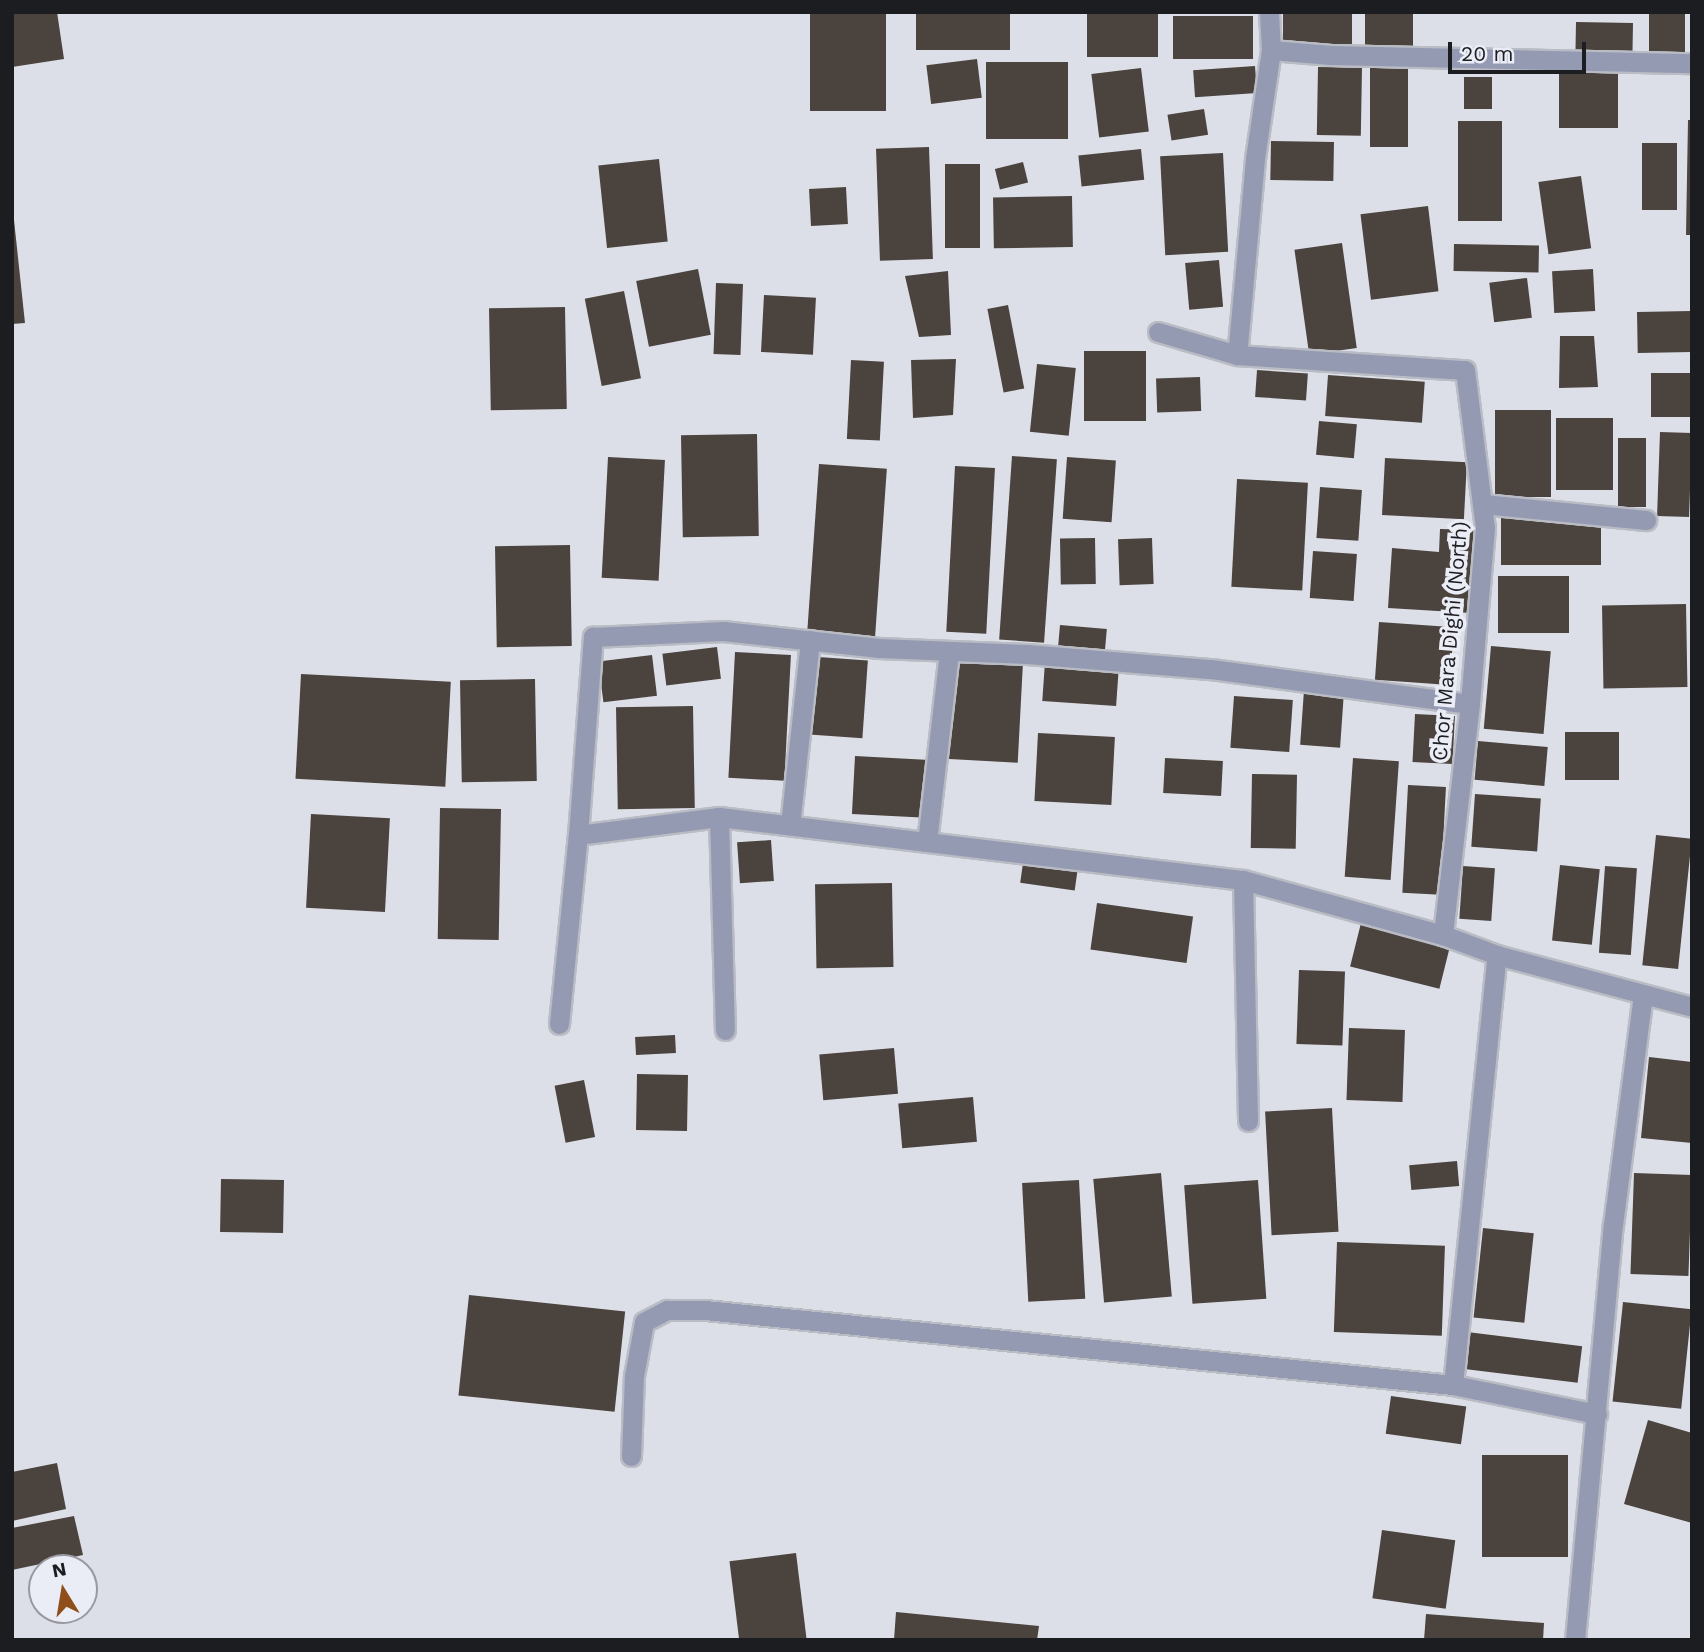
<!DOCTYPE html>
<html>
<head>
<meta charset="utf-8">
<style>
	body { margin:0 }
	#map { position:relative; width:1704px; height:1652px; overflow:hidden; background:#dddfe8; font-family:"Work Sans",sans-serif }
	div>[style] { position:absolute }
	.building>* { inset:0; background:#4b433e; transform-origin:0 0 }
	.roads { filter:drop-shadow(2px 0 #babcc4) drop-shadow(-2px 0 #babcc4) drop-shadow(0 2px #babcc4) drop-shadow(0 -2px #babcc4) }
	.minor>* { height:19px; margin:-9.5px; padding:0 9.5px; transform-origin:9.5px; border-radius:9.5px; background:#959ab3 }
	span { translate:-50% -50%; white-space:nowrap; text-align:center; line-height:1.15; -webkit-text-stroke:7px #eaecf6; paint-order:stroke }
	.street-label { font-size:21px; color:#1c1d20 }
	.frame { position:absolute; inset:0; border:14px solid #1c1d20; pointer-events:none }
	.north { position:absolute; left:28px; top:1554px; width:70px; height:70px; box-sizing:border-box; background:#eaecf6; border:2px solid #9899a0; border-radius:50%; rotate:349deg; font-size:19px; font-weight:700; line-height:28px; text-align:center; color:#1c1d20 }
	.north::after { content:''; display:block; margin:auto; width:24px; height:32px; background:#8f4e1a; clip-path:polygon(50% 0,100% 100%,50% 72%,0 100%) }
	.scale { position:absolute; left:1448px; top:42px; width:138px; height:32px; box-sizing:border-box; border:4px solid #1c1d20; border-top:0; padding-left:9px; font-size:21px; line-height:24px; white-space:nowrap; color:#1c1d20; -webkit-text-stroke:5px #eaecf6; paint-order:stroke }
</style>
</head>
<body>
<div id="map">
	<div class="building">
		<i style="clip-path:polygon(12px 12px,57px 12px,64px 59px,12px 67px)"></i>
		<i style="left:810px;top:12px;width:76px;height:99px"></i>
		<i style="left:916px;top:12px;width:94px;height:38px"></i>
		<i style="left:1087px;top:12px;width:71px;height:45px"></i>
		<i style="left:1283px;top:12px;width:69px;height:34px"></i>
		<i style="left:1365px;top:12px;width:48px;height:38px"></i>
		<i style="left:1649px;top:12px;width:36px;height:40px"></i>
		<i style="left:1253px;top:16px;width:43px;height:80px;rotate:90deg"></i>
		<i style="left:1576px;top:22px;width:57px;height:30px;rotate:1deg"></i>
		<i style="left:977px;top:59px;width:39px;height:51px;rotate:83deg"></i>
		<i style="left:1068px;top:62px;width:77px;height:82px;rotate:90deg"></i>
		<i style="left:1255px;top:66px;width:27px;height:62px;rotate:86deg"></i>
		<i style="left:1318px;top:67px;width:44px;height:68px;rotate:1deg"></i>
		<i style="left:1141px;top:68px;width:64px;height:50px;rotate:83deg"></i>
		<i style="left:1370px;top:68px;width:38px;height:79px"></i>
		<i style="left:1559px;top:72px;width:59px;height:56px"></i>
		<i style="left:1464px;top:77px;width:28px;height:32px"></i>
		<i style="left:1204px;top:109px;width:26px;height:37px;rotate:81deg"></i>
		<i style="clip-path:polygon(1688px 120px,1692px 120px,1692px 235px,1686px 235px)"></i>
		<i style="left:1458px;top:121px;width:44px;height:100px"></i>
		<i style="left:1271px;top:141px;width:63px;height:39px;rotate:1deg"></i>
		<i style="left:1642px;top:143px;width:35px;height:67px"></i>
		<i style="left:929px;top:147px;width:112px;height:53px;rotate:88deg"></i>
		<i style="left:1141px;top:149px;width:31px;height:63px;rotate:84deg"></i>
		<i style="left:1223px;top:153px;width:99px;height:63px;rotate:87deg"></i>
		<i style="left:659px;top:159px;width:83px;height:61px;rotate:84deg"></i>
		<i style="left:1023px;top:162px;width:21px;height:29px;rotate:76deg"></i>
		<i style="left:945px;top:164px;width:35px;height:84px"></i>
		<i style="left:1581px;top:176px;width:73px;height:43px;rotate:82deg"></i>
		<i style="left:846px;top:187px;width:37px;height:37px;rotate:87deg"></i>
		<i style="left:1072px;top:196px;width:51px;height:79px;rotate:89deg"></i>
		<i style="left:1428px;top:206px;width:86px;height:68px;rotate:83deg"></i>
		<i style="clip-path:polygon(14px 220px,25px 323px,12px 324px,12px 221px)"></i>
		<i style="left:1342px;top:243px;width:106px;height:48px;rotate:82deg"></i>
		<i style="left:1454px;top:244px;width:85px;height:27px;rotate:1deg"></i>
		<i style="left:1219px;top:260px;width:47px;height:34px;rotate:85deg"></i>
		<i style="left:698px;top:269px;width:67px;height:63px;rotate:79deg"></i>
		<i style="left:1593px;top:269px;width:42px;height:41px;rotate:87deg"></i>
		<i style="clip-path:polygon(948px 271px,951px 335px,919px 337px,905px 276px)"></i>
		<i style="left:1527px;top:278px;width:40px;height:38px;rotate:83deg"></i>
		<i style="left:716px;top:283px;width:27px;height:71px;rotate:2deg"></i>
		<i style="left:624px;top:291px;width:89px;height:40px;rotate:79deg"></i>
		<i style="left:764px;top:295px;width:52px;height:57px;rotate:3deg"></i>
		<i style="left:1008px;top:305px;width:85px;height:21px;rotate:79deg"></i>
		<i style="left:565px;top:307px;width:102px;height:76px;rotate:89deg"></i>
		<i style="left:1691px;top:311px;width:41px;height:54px;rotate:89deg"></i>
		<i style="clip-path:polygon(1560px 336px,1594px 336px,1598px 387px,1559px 388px)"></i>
		<i style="left:1084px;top:351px;width:62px;height:70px"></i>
		<i style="clip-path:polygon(956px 359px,953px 415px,913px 418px,911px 360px)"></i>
		<i style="left:851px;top:360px;width:33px;height:79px;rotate:3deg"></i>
		<i style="left:1037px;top:364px;width:39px;height:68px;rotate:6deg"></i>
		<i style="left:1257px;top:370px;width:51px;height:27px;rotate:4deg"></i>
		<i style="left:1651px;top:373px;width:41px;height:44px"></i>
		<i style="left:1328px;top:375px;width:97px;height:41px;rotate:4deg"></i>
		<i style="left:1200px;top:377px;width:34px;height:44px;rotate:88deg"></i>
		<i style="left:1495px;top:410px;width:56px;height:87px"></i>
		<i style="left:1556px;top:418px;width:57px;height:72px"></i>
		<i style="left:1319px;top:421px;width:38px;height:34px;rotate:5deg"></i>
		<i style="left:1660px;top:432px;width:32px;height:84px;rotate:2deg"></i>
		<i style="left:757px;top:434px;width:102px;height:76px;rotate:89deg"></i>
		<i style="left:1646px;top:438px;width:69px;height:28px;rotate:90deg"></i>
		<i style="left:1012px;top:456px;width:45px;height:184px;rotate:4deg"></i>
		<i style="left:608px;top:457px;width:57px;height:121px;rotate:3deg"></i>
		<i style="left:1067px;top:457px;width:49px;height:62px;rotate:4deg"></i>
		<i style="left:1385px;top:458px;width:82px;height:57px;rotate:3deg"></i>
		<i style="left:819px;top:464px;width:68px;height:168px;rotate:4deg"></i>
		<i style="left:955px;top:466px;width:40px;height:166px;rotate:3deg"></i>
		<i style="left:1237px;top:479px;width:71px;height:108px;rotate:3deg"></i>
		<i style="left:1320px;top:487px;width:42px;height:51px;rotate:4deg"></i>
		<i style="left:1601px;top:514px;width:51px;height:100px;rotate:90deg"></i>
		<i style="clip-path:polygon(1440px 529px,1476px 530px,1471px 613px,1388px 608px,1392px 548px,1439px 552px)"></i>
		<i style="left:1095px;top:538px;width:46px;height:35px;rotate:89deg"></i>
		<i style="left:1152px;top:538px;width:46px;height:34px;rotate:88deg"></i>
		<i style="left:570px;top:545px;width:101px;height:75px;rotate:89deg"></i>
		<i style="left:1313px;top:551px;width:44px;height:47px;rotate:4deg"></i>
		<i style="left:1498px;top:576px;width:71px;height:57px"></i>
		<i style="left:1686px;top:604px;width:83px;height:84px;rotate:89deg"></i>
		<i style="left:1379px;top:622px;width:75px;height:58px;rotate:4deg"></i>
		<i style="left:1060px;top:625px;width:47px;height:24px;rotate:5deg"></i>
		<i style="left:1491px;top:646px;width:60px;height:83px;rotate:5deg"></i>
		<i style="left:717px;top:647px;width:32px;height:55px;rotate:83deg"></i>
		<i style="left:735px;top:652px;width:56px;height:126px;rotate:3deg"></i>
		<i style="left:652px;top:655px;width:41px;height:54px;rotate:83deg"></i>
		<i style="left:804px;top:656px;width:64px;height:78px;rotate:4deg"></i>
		<i style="left:950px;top:660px;width:73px;height:99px;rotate:3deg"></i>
		<i style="left:1045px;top:662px;width:74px;height:39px;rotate:4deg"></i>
		<i style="left:301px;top:674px;width:150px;height:105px;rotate:3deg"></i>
		<i style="left:535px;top:679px;width:102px;height:75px;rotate:89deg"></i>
		<i style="left:1304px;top:690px;width:40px;height:55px;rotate:4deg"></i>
		<i style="left:1234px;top:696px;width:59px;height:52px;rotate:4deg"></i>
		<i style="left:693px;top:706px;width:102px;height:77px;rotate:89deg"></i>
		<i style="left:1415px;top:714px;width:40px;height:48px;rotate:3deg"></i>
		<i style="left:1619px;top:732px;width:48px;height:54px;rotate:90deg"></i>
		<i style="left:1038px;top:733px;width:77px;height:68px;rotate:3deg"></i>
		<i style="left:1478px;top:741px;width:70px;height:39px;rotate:5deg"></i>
		<i style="left:855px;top:756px;width:84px;height:58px;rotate:3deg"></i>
		<i style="left:1165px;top:758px;width:58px;height:35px;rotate:3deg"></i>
		<i style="left:1353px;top:758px;width:46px;height:119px;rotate:4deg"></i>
		<i style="left:1252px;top:774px;width:45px;height:74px;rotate:1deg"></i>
		<i style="left:1408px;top:785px;width:38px;height:108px;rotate:3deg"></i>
		<i style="left:1475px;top:794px;width:66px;height:53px;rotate:4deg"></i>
		<i style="left:440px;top:808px;width:61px;height:131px;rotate:1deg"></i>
		<i style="left:311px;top:814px;width:79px;height:94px;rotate:3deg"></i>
		<i style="left:1656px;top:835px;width:36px;height:131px;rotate:6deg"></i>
		<i style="left:771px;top:840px;width:41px;height:34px;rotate:86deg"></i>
		<i style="left:1023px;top:863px;width:55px;height:20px;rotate:8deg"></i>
		<i style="left:1560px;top:865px;width:40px;height:76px;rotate:6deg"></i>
		<i style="left:1463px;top:866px;width:32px;height:53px;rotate:4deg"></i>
		<i style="left:1605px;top:866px;width:32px;height:87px;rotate:4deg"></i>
		<i style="left:892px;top:883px;width:84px;height:77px;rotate:89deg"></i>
		<i style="left:1097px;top:903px;width:97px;height:47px;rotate:8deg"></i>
		<i style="left:1362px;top:919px;width:92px;height:49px;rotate:14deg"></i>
		<i style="left:1299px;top:970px;width:46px;height:74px;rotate:2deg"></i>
		<i style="left:1349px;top:1028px;width:56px;height:72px;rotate:2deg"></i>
		<i style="left:675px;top:1035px;width:18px;height:40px;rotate:87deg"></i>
		<i style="left:894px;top:1048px;width:46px;height:75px;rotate:85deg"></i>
		<i style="clip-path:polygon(1649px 1057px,1692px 1062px,1692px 1143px,1641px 1138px)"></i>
		<i style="left:637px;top:1074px;width:51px;height:56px;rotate:1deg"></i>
		<i style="left:584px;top:1080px;width:58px;height:30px;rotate:79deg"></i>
		<i style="left:973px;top:1097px;width:45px;height:75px;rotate:85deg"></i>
		<i style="left:1332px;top:1108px;width:124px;height:67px;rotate:87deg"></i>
		<i style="left:1457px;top:1161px;width:25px;height:48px;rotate:85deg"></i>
		<i style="left:1161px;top:1173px;width:124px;height:68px;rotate:85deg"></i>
		<i style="left:1634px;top:1173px;width:58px;height:101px;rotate:2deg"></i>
		<i style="left:221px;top:1179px;width:63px;height:53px;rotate:1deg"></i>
		<i style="left:1079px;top:1180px;width:119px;height:57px;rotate:87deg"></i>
		<i style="left:1258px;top:1180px;width:119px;height:74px;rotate:86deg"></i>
		<i style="left:1483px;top:1228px;width:51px;height:90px;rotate:6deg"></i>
		<i style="left:1337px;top:1242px;width:108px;height:90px;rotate:2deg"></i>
		<i style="left:469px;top:1295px;width:157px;height:101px;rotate:6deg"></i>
		<i style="left:1623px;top:1302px;width:69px;height:100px;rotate:6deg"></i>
		<i style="left:1467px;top:1332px;width:116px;height:37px;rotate:7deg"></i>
		<i style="left:1391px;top:1396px;width:76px;height:38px;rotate:8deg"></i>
		<i style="clip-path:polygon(1648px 1420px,1692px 1433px,1692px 1523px,1624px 1504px)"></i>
		<i style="left:1568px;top:1455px;width:102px;height:86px;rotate:90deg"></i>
		<i style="clip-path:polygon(57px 1463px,66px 1509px,12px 1521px,12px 1472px)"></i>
		<i style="clip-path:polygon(74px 1516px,83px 1555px,12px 1570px,12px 1528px)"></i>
		<i style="left:1382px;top:1530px;width:74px;height:69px;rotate:8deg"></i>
		<i style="left:796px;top:1553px;width:88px;height:67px;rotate:83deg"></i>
		<i style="clip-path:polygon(896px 1612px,1039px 1626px,1037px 1640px,894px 1640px)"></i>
		<i style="clip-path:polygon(1426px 1614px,1544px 1623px,1543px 1640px,1424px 1640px)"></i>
	</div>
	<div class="roads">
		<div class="minor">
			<i style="left:1269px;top:12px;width:38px;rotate:87deg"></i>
			<i style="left:1271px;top:50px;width:110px;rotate:98.4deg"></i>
			<i style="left:1255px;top:159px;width:197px;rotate:95.2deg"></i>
			<i style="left:1237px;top:355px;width:228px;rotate:3.8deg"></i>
			<i style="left:1465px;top:370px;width:159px;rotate:82.8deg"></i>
			<i style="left:1485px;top:528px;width:177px;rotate:94.9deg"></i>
			<i style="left:1470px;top:704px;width:233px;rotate:96.7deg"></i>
			<i style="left:1443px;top:935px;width:58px;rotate:20.3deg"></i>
			<i style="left:1497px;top:955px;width:202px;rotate:14.9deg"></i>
			<i style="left:1271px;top:50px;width:60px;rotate:4.8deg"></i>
			<i style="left:1331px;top:55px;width:361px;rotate:1.3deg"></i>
			<i style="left:1158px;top:332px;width:82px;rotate:16.2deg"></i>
			<i style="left:1482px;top:504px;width:165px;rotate:5.6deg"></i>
			<i style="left:719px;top:817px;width:213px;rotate:88.4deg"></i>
			<i style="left:790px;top:825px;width:186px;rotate:-83.8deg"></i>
			<i style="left:578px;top:835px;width:199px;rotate:-85.7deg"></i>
			<i style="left:593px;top:637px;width:130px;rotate:-2.6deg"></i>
			<i style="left:723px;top:631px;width:157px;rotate:6.2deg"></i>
			<i style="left:879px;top:648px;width:148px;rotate:2.3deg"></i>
			<i style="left:1027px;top:654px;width:185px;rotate:4.7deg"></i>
			<i style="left:1211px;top:669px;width:261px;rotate:7.7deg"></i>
			<i style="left:927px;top:842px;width:191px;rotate:-83.4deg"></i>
			<i style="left:1243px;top:880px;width:241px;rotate:88.8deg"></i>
			<i style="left:559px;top:1024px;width:190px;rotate:-84.3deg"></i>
			<i style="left:578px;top:835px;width:142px;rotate:-7.3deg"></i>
			<i style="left:719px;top:817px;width:528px;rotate:6.86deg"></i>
			<i style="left:1243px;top:880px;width:207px;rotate:15.4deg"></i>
			<i style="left:1453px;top:1385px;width:432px;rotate:-84.2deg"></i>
			<i style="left:631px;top:1456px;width:80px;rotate:-87.9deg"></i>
			<i style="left:634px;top:1376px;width:55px;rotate:-79.5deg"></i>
			<i style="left:644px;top:1322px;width:26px;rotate:-28deg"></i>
			<i style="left:667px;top:1310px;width:38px"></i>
			<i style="left:705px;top:1310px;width:752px;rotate:5.73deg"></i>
			<i style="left:1453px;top:1385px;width:147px;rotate:11.4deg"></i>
			<i style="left:1575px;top:1640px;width:417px;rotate:-84.8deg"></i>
			<i style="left:1613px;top:1225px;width:232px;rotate:-82.6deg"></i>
		</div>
	</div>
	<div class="street-label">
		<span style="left:1450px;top:641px;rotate:-85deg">Chor Mara Dighi (North)</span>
	</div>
	<div class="frame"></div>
	<div class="north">N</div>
	<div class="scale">20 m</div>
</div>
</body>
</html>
